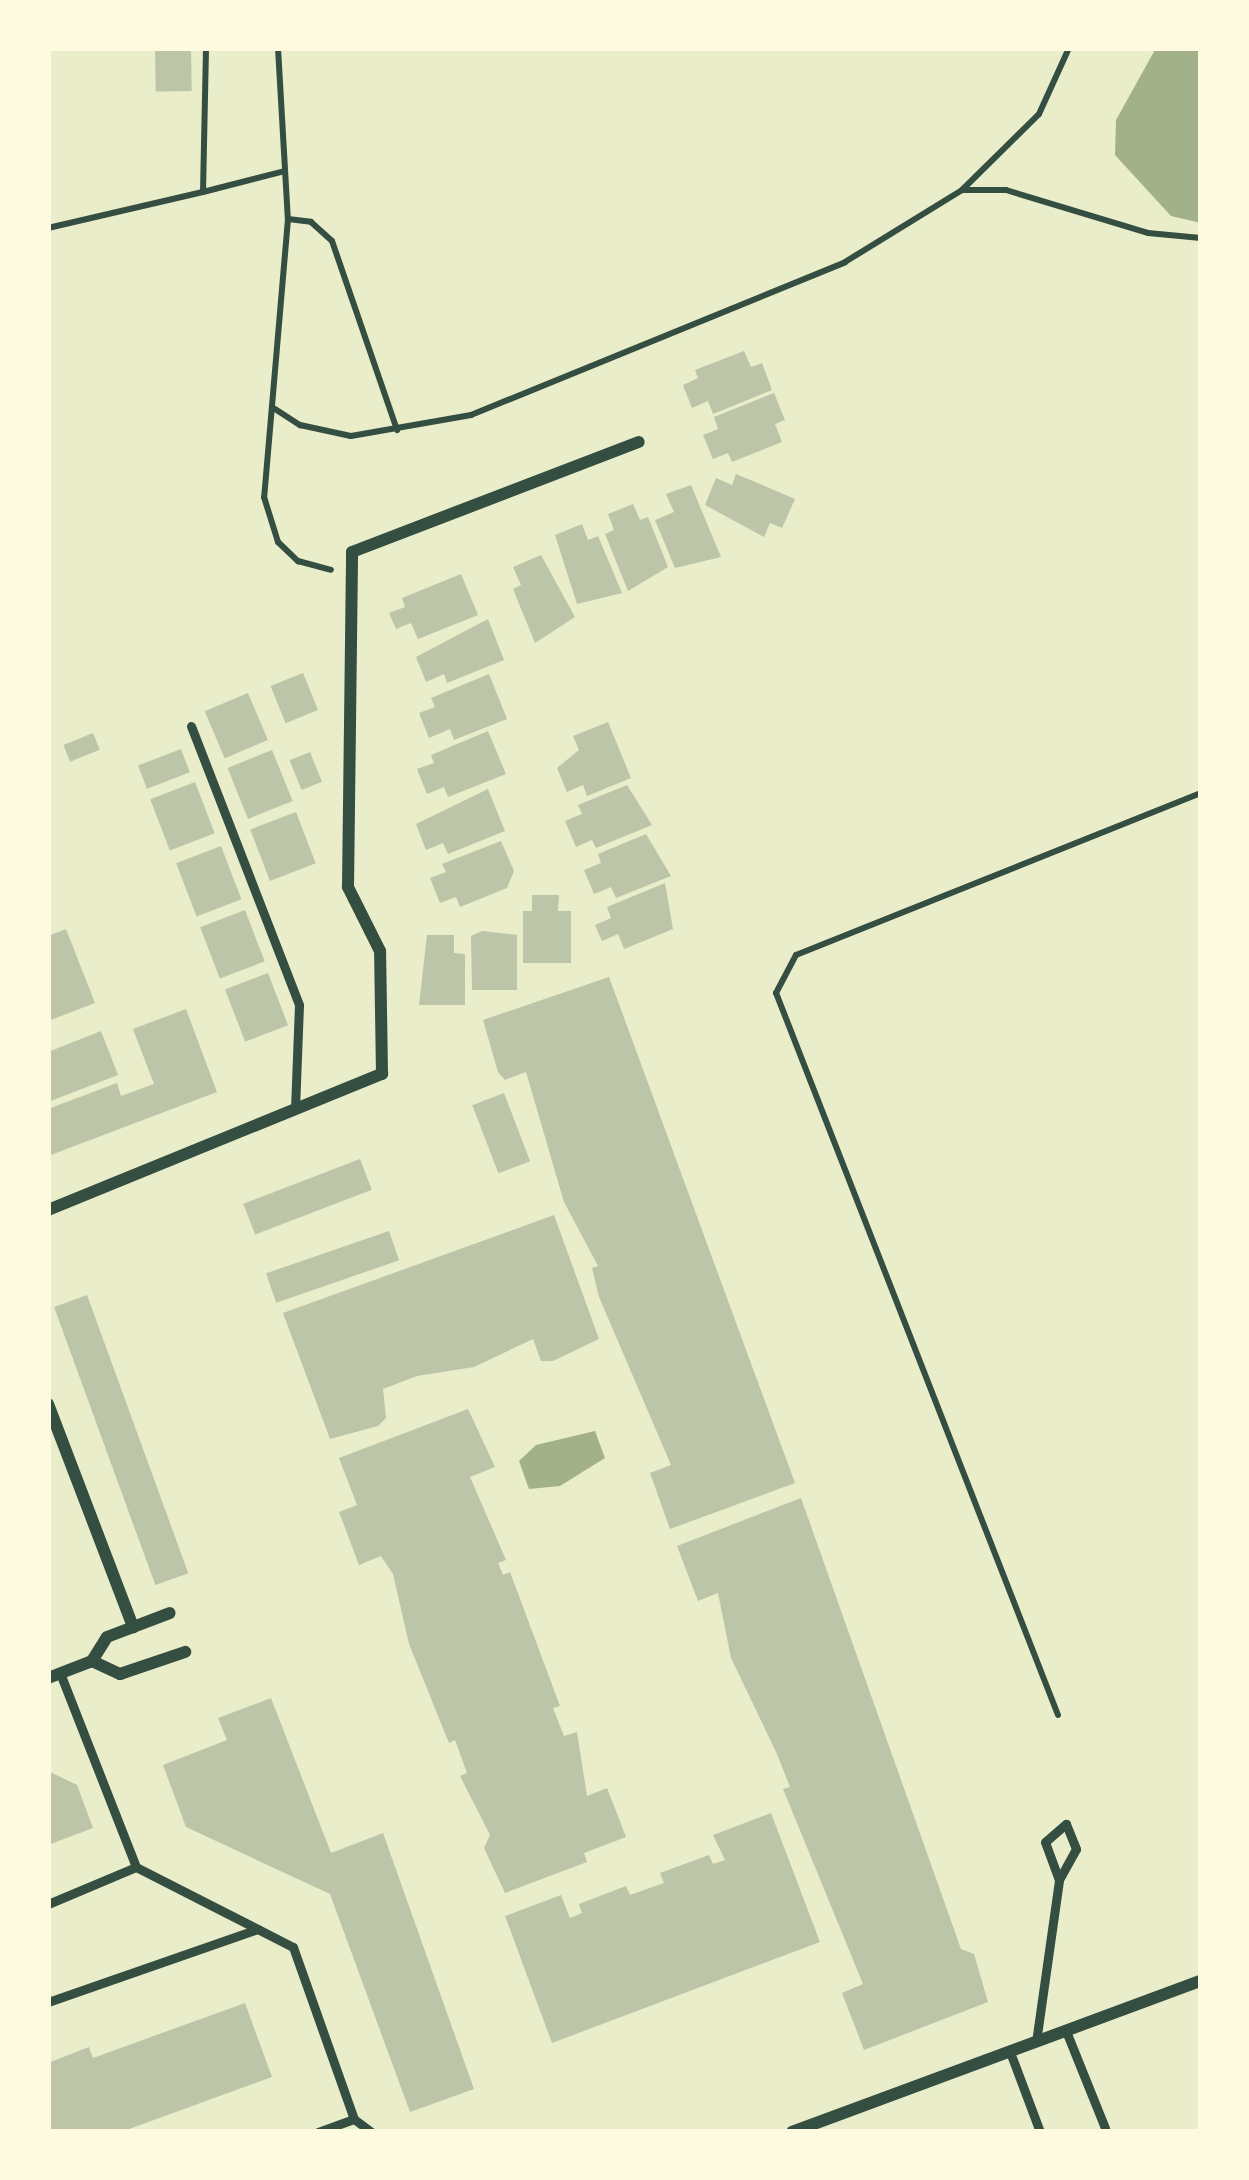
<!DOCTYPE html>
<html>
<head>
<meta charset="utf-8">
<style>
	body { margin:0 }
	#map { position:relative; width:1249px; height:2180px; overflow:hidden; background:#e9edc9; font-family:"Archivo Narrow",sans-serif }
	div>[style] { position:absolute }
	.water>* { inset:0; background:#a3b18a }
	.building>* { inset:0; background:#bcc5a7; transform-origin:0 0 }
	.path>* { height:6px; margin:-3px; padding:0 3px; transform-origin:3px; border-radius:3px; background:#344e41 }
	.service>* { height:9px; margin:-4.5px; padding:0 4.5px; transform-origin:4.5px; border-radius:4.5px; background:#344e41 }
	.minor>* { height:12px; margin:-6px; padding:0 6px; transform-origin:6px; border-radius:6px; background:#344e41 }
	span { translate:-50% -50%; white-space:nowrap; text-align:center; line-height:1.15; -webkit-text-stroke:12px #fefae0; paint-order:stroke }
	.frame { position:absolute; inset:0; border:51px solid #fefae0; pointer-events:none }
</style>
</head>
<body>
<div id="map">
	<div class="water">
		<i style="clip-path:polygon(1156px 48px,1201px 48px,1201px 223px,1171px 216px,1115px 155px,1116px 120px)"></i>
		<i style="clip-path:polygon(595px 1431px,605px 1458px,560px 1486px,529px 1489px,519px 1461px,536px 1445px)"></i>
	</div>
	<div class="building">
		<i style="left:191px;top:48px;width:43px;height:36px;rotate:89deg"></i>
		<i style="clip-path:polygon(744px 351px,751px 367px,762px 363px,772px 390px,713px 414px,708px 401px,692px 408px,683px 385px,698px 378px,695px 370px)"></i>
		<i style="clip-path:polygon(774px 393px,785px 420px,775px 424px,782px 442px,732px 462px,728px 453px,713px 459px,703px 435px,718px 429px,714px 417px)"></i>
		<i style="clip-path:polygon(736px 474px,795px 499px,782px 528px,770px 523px,764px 537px,705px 505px,716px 478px,732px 485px)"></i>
		<i style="clip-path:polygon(691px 485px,721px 557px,675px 568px,655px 520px,674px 512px,666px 494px)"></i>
		<i style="clip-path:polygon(633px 504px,640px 520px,648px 517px,668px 567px,628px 591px,605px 534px,614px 530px,608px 514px)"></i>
		<i style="clip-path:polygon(582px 524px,588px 540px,598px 536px,622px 593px,577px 604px,555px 535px)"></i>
		<i style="clip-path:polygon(541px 555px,575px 617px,535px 643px,513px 589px,521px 585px,513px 567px)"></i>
		<i style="clip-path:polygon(461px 574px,478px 615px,418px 639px,411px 623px,396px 629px,389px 613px,405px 607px,402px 598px)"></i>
		<i style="clip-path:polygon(488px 619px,504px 660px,447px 683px,444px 674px,426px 682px,416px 657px)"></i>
		<i style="left:303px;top:673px;width:40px;height:35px;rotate:68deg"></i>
		<i style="clip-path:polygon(489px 674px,507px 719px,454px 740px,450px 729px,429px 738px,419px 713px,435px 707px,431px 698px)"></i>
		<i style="left:248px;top:693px;width:51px;height:47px;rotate:67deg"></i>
		<i style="clip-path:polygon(608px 722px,631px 778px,587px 796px,583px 785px,567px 792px,557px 768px,579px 750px,573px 736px)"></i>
		<i style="clip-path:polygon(488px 731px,506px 774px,448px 797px,444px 787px,427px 794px,417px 769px,434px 763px,431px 755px)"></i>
		<i style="left:93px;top:733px;width:18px;height:32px;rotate:68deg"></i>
		<i style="left:181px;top:749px;width:25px;height:46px;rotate:69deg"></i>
		<i style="left:272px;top:750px;width:55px;height:48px;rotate:68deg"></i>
		<i style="left:310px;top:752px;width:32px;height:22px;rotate:68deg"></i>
		<i style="left:195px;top:782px;width:55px;height:48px;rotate:69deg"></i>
		<i style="clip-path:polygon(627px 785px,652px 825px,596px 848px,592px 840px,576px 847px,565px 821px,582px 814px,578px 805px)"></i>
		<i style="clip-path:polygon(488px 789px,505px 831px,448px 854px,443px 843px,426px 850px,416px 824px)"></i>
		<i style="left:296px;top:812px;width:55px;height:49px;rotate:69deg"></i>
		<i style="clip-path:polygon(646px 834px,671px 876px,616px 898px,611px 887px,594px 894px,584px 870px,601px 863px,598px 854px)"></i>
		<i style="clip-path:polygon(501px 841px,514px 871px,507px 888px,460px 907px,456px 897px,440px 903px,430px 878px,446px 872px,442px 864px)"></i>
		<i style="left:221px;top:846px;width:57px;height:48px;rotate:69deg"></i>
		<i style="clip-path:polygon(665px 883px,673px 929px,624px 949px,618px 934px,602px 941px,595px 925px,611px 918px,607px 907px)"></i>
		<i style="clip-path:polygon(532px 895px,559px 895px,558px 911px,571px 911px,571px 963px,523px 963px,523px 911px,532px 911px)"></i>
		<i style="left:245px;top:910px;width:55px;height:48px;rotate:69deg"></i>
		<i style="clip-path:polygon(66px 929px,95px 1003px,48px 1021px,48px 936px)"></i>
		<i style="clip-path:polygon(482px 931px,517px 935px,517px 990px,472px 990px,471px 936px)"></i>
		<i style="clip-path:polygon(427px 935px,454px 935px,454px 953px,465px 954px,465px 1005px,419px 1005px)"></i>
		<i style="left:268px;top:973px;width:56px;height:46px;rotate:69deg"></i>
		<i style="clip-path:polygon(609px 977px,795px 1483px,670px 1529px,650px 1473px,671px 1465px,599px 1297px,592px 1268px,598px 1266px,564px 1202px,526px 1072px,505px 1080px,498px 1072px,483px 1020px)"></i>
		<i style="clip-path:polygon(186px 1009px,217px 1092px,48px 1156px,48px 1109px,117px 1083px,121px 1096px,154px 1084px,133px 1029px)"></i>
		<i style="clip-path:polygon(101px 1031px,118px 1075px,48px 1102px,48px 1052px)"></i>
		<i style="left:504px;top:1093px;width:73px;height:34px;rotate:69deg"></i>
		<i style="left:360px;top:1159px;width:33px;height:125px;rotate:69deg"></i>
		<i style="clip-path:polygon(554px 1215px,599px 1339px,553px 1361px,541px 1361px,533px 1339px,474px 1367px,417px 1376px,383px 1389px,386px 1418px,378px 1426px,330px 1439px,283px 1313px)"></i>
		<i style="left:389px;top:1231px;width:31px;height:130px;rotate:71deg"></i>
		<i style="left:87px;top:1295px;width:296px;height:35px;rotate:70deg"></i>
		<i style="clip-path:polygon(468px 1409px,495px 1467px,470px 1477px,506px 1560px,498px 1563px,503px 1575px,510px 1572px,560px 1706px,553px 1708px,564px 1736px,577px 1732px,587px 1796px,607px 1788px,626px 1837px,584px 1853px,587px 1862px,505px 1893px,484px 1848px,490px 1835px,460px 1776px,467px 1773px,455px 1740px,449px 1743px,409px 1644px,393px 1574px,381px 1556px,359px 1565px,339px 1512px,357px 1505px,339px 1458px)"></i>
		<i style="clip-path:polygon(801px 1498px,961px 1949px,974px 1954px,988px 2002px,864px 2050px,842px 1993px,863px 1984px,783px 1789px,790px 1787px,777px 1754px,731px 1658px,718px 1593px,698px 1601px,677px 1546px)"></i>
		<i style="clip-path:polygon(271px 1698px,331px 1853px,383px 1833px,474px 2089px,410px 2112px,330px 1894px,186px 1827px,163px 1765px,227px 1740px,218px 1718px)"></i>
		<i style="clip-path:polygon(48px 1771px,77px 1785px,93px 1828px,48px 1845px)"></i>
		<i style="clip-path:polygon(771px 1813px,820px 1942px,552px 2043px,505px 1916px,561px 1895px,570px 1918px,582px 1913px,579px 1904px,626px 1886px,630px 1895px,664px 1883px,660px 1873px,709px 1855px,713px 1864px,725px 1860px,713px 1835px)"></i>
		<i style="clip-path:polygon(245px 2003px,272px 2077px,121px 2132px,48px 2132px,48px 2063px,89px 2047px,93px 2058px)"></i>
	</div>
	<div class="path">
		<i style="left:278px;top:48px;width:171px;rotate:86.7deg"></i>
		<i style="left:288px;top:219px;width:279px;rotate:94.9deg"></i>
		<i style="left:264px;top:497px;width:47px;rotate:72.7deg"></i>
		<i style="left:278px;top:542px;width:28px;rotate:44deg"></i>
		<i style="left:298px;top:561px;width:34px;rotate:15deg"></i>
		<i style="left:962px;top:190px;width:44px"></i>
		<i style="left:1006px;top:190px;width:148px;rotate:16.8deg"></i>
		<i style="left:1148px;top:233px;width:53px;rotate:5.4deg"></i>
		<i style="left:203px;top:192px;width:81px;rotate:-14.4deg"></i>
		<i style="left:288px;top:219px;width:23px;rotate:7deg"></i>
		<i style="left:311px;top:222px;width:28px;rotate:42deg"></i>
		<i style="left:332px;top:241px;width:200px;rotate:71deg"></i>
		<i style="left:48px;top:228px;width:159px;rotate:-13.1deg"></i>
		<i style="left:203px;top:192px;width:144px;rotate:-88.8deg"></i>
		<i style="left:275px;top:409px;width:30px;rotate:33deg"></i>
		<i style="left:300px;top:425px;width:52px;rotate:12.2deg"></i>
		<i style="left:351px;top:436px;width:122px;rotate:-9.9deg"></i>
		<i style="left:471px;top:415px;width:404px;rotate:-22.2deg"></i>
		<i style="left:845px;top:262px;width:137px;rotate:-31.6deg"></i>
		<i style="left:962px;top:190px;width:108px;rotate:-44.6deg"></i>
		<i style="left:1039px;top:114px;width:72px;rotate:-65.6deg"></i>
		<i style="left:1058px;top:1715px;width:775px;rotate:-111.33deg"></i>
		<i style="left:776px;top:993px;width:43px;rotate:-62.2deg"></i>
		<i style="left:796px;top:955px;width:436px;rotate:-21.8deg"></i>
	</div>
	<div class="service">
		<i style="left:191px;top:726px;width:299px;rotate:68.8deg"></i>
		<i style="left:299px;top:1005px;width:104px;rotate:92.2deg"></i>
		<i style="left:60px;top:1673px;width:208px;rotate:68.6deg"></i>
		<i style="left:136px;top:1867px;width:176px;rotate:27deg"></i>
		<i style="left:293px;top:1947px;width:182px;rotate:70.5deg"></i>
		<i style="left:354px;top:2119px;width:21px;rotate:37deg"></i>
		<i style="left:48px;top:1904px;width:95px;rotate:-22.8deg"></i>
		<i style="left:48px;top:2002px;width:222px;rotate:-19.2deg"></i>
		<i style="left:1066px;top:2031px;width:105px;rotate:68.1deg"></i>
		<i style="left:1036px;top:2042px;width:164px;rotate:-81.9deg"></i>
		<i style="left:1059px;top:1880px;width:40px;rotate:-110.2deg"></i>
		<i style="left:1045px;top:1842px;width:28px;rotate:-41deg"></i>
		<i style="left:1066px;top:1824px;width:27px;rotate:68deg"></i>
		<i style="left:1076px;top:1849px;width:35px;rotate:119deg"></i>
		<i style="left:1010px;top:2052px;width:85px;rotate:69.4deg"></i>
		<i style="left:318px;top:2132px;width:38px;rotate:-20deg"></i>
	</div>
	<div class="minor">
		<i style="left:48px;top:1210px;width:361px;rotate:-22.2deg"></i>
		<i style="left:382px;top:1074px;width:123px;rotate:-90.9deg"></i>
		<i style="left:380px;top:951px;width:72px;rotate:-116.6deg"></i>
		<i style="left:348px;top:887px;width:335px;rotate:-89.3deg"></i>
		<i style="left:352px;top:552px;width:307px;rotate:-21deg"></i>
		<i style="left:48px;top:1404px;width:239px;rotate:69.1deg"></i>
		<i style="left:92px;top:1661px;width:31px;rotate:25deg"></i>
		<i style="left:120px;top:1674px;width:69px;rotate:-18.7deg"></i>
		<i style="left:48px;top:1678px;width:47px;rotate:-21.1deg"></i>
		<i style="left:92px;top:1661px;width:28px;rotate:-58deg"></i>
		<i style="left:107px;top:1637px;width:67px;rotate:-20.9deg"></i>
		<i style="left:792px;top:2132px;width:436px;rotate:-20.3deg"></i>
	</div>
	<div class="frame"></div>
</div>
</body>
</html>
